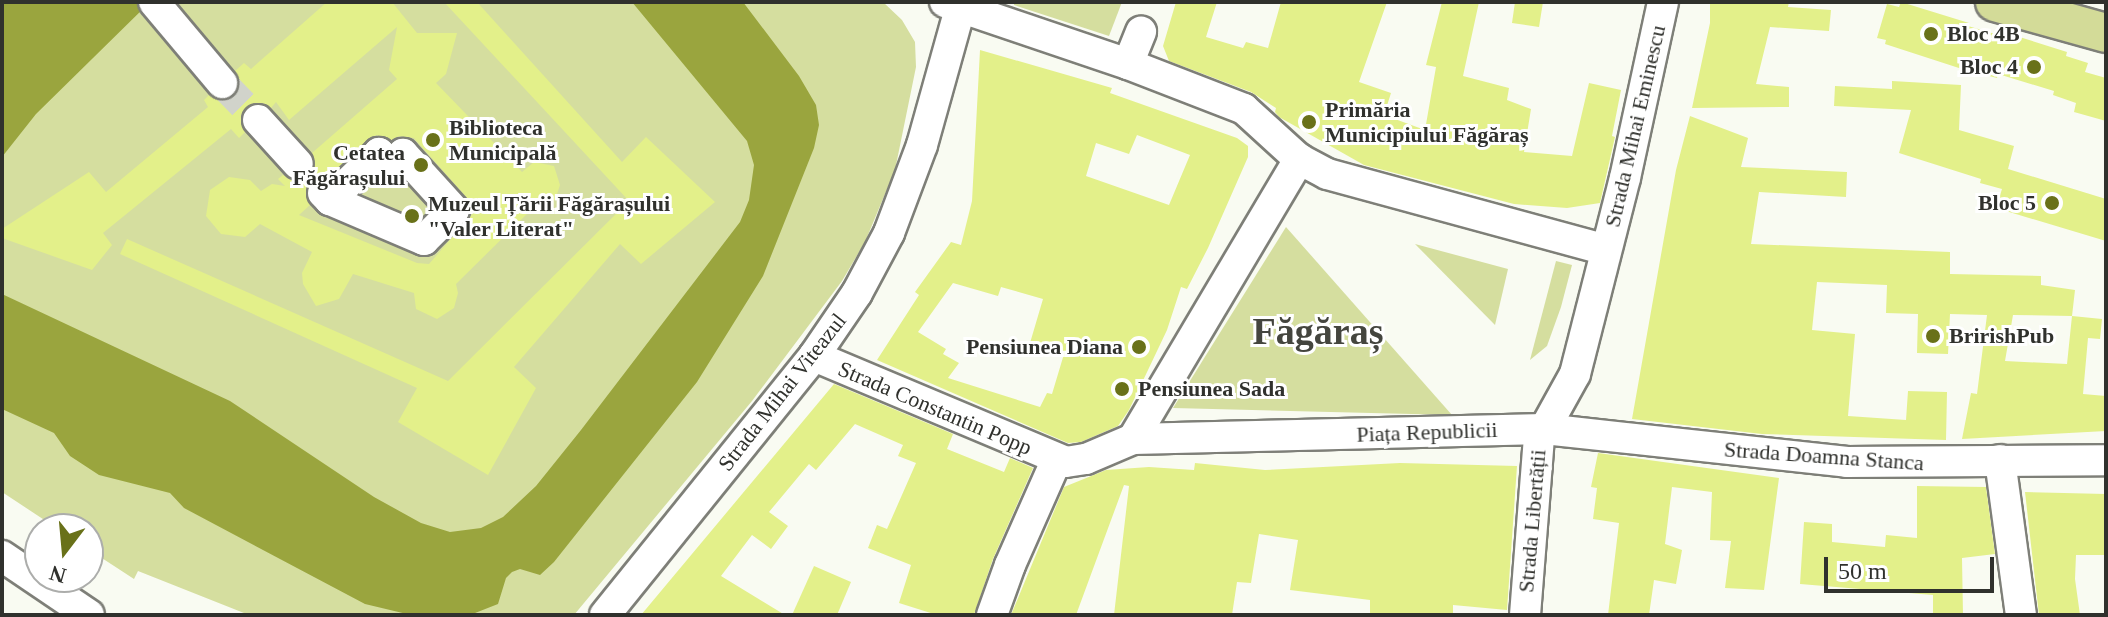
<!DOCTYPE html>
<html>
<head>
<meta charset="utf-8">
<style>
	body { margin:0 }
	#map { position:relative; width:2108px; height:617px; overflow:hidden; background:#f9fbf2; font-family:Georgia,serif }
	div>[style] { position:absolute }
	.green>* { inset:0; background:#d5de9f }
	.water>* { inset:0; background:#9aa53e }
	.building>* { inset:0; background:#e3f08a }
	.minor-tunnel>* { height:30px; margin-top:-15px; transform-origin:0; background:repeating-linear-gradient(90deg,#d1d3cb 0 30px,transparent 0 45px) }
	.roads { filter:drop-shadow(2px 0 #7e7f78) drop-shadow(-2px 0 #7e7f78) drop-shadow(0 2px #7e7f78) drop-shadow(0 -2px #7e7f78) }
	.minor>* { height:30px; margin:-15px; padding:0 15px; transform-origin:15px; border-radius:15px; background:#fff }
	.major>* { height:38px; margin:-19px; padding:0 19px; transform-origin:19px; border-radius:19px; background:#d3db98 }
	.dots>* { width:22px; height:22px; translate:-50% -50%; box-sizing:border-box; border:4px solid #fff; border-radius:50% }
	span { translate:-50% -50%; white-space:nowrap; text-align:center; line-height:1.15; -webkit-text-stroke:6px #fff; paint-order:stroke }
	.poi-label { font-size:22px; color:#30312d; font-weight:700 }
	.left { translate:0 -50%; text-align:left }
	.right { translate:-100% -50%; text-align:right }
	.street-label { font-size:22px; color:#30312d }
	.town-label { font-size:38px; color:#44453e; font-weight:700 }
	.frame { position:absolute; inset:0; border:4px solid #30312d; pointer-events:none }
	.north { position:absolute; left:24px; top:513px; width:80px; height:80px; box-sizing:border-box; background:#fff; border:2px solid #acadab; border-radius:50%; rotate:196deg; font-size:22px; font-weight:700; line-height:32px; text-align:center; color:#30312d }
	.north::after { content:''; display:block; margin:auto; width:28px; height:36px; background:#697119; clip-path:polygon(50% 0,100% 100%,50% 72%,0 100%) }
	.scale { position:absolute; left:1824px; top:557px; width:170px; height:36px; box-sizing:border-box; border:4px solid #30312d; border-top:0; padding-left:10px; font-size:24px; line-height:28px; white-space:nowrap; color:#30312d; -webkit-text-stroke:6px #fff; paint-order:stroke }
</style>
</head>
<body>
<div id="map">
	<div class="green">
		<i style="clip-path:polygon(2px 2px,883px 2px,902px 20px,915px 42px,916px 67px,895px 170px,865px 242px,842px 281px,752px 401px,574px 615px,249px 615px,138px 571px,134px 579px,88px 549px,88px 529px,58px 529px,2px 492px)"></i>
		<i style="clip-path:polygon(1014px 2px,1122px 2px,1109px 36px,1014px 5px)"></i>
		<i style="clip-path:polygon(1286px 227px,1452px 415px,1173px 408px)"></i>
		<i style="clip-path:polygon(1415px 244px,1508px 269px,1495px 325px)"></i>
		<i style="clip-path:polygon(1556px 261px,1572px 265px,1561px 307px,1547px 346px,1530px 360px)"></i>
	</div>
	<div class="water">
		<i style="clip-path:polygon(2px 2px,150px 2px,36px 114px,2px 157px)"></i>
		<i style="clip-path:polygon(632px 2px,743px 2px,799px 76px,816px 105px,819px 125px,814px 148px,763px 276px,697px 382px,554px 562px,540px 575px,520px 569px,512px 572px,506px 578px,498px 604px,470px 615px,411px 615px,365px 604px,184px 508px,170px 493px,99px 475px,70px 456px,54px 433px,2px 409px,2px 294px,230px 401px,374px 497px,421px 523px,450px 532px,481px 528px,503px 517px,536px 486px,581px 430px,740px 222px,749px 200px,754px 165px,747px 141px)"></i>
	</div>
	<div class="building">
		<i style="clip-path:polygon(evenodd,327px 2px,392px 2px,417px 33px,457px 33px,446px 74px,436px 83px,522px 172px,534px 162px,554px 166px,560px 185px,555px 200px,536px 205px,456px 284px,458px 293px,454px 308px,437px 319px,416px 309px,414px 293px,353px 274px,339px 299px,316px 306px,303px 284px,302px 273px,312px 252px,260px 224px,245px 237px,221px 234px,206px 216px,210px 190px,229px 177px,250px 180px,261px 191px,272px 184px,285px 186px,278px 179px,283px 175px,293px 181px,311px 177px,315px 169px,312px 153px,397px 79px,389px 70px,397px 27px,289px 120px,276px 102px,271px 108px,263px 103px,247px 106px,241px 115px,245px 132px,239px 138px,231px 129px,103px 233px,112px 245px,92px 270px,2px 238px,2px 229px,89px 172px,106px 192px,208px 107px,204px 100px,209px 95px,224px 101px,234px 96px,240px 81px,235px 71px,244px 63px,251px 69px,327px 2px,376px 135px,391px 140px,399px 136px,414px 138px,477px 209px,429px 264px,417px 263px,299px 215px,310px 205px,306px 189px,310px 181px,319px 176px,329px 176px,376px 135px)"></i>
		<i style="clip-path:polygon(444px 2px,477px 2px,622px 162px,646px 137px,715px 202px,641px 264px,620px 244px,514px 367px,536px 388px,488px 475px,398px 422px,417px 388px,120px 254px,127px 239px,448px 381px,629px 201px)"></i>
		<i style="clip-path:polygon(1176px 2px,1217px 2px,1206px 37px,1243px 48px,1246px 42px,1268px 48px,1281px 2px,1387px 2px,1359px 82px,1391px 93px,1384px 115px,1425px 130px,1436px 67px,1426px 65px,1442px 2px,1479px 2px,1463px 76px,1509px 88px,1507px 100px,1531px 109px,1524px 152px,1572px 156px,1589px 83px,1621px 90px,1612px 136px,1615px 137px,1600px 203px,1567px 208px,1514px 204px,1364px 165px,1279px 117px,1275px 112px,1276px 108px,1251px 92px,1169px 61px,1163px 46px)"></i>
		<i style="clip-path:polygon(1515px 2px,1543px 2px,1539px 27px,1512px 23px)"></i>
		<i style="clip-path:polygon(1710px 2px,1789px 2px,1788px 7px,1831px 10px,1829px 31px,1770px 27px,1756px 84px,1789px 87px,1789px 107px,1692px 108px,1710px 23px)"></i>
		<i style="clip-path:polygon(1901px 2px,1969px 23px,1968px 26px,1985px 31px,2009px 38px,2010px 34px,2067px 52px,2066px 56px,2088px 63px,2085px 72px,2106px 78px,2106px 121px,2074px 112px,2076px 103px,2053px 95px,2054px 91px,1998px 74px,1997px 78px,1962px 69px,1885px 44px,1886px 40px,1877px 38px,1887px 4px,1899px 7px)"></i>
		<i style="clip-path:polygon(evenodd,980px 50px,1112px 88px,1110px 93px,1237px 138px,1248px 146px,1248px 157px,1208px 248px,1187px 289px,1181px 287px,1167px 330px,1129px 410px,1118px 426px,1081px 442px,1068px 443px,877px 360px,919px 295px,915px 292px,951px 242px,961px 245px,972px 201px,980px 50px,1137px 135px,1190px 155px,1169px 205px,1086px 176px,1096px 143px,1129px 154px,1137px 135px,980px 50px,953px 283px,998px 296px,1001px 287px,1043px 299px,1030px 343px,1064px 354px,1052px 394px,1047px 393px,1040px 407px,948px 378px,959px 363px,943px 354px,946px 349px,918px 332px,953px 283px)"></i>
		<i style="clip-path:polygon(1892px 81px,1961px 85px,1959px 130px,2014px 146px,2008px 169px,2106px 199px,2106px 241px,1996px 208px,2002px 189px,1980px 183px,1981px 179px,1899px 153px,1911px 110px,1834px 106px,1835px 86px,1892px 89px)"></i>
		<i style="clip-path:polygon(1690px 116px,1748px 138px,1741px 167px,1847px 172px,1846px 197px,1759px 192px,1751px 244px,1950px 252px,1950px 274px,2041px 276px,2041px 285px,2075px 290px,2072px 316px,2013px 315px,2005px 361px,2067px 364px,2072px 316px,2102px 319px,2100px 339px,2088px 338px,2083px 394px,2106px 396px,2106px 431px,1962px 439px,1971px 393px,1977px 394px,1987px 315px,1950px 314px,1948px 354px,1917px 353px,1918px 314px,1886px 313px,1887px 285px,1817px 282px,1812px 330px,1855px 334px,1848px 416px,1906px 420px,1908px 391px,1947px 392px,1946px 440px,1762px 434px,1632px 419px,1676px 170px)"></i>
		<i style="clip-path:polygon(834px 384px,953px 434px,947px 449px,1004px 472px,1010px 458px,1033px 468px,993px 559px,974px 615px,937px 615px,899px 603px,911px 565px,868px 548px,877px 525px,887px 529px,916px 463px,898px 456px,903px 445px,855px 424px,816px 470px,809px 464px,769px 512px,788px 526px,771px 549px,752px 535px,721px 576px,785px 615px,641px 615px)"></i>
		<i style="clip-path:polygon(1598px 453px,1779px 478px,1764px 590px,1725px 588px,1731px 541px,1710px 540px,1712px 492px,1672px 487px,1665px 544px,1682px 550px,1676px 584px,1654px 580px,1649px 615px,1608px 615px,1619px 523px,1593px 519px,1597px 488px,1591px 487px)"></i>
		<i style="clip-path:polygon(1195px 463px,1265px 470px,1400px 463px,1517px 466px,1507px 610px,1453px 605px,1453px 615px,1370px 615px,1370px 600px,1290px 590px,1298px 540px,1259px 534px,1251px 583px,1237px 582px,1232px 615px,1114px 615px,1129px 486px,1124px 485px,1076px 615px,1011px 615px,1064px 487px,1106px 470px,1149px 467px,1194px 470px)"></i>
		<i style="clip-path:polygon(1917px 486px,1986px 487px,1995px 554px,1962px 558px,1963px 615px,1933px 615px,1933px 595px,1800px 584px,1804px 522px,1832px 524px,1832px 542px,1885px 547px,1886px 535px,1917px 538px)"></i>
		<i style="clip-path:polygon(2025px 492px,2106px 494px,2106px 555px,2076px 555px,2075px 579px,2080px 615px,2039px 615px)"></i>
		<i style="clip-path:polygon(814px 566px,851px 582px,837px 615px,792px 615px)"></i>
	</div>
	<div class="minor-tunnel">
		<i style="left:222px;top:83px;width:52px;rotate:45.8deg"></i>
	</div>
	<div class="roads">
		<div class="minor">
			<i style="left:154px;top:2px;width:106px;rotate:50deg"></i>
			<i style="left:945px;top:2px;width:193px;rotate:18.7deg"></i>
			<i style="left:1128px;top:64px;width:124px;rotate:21.2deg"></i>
			<i style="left:1244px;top:109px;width:74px;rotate:42.3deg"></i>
			<i style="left:1299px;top:159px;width:32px;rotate:28deg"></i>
			<i style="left:1327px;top:174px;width:289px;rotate:15.2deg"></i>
			<i style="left:1128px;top:64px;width:35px;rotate:-68deg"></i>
			<i style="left:258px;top:120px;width:59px;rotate:47.7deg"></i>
			<i style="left:323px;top:193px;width:10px;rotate:45deg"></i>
			<i style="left:330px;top:200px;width:102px;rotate:23.1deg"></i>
			<i style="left:424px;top:240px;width:42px;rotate:-45deg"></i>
			<i style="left:454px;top:210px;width:76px;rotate:-132.3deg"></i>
			<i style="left:403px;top:154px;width:18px;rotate:135deg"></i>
			<i style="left:390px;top:167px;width:18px;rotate:-128deg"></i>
			<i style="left:379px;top:153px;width:68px;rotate:136.2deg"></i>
			<i style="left:814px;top:356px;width:273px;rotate:22.8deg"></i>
			<i style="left:1066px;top:462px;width:20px;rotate:-9deg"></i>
			<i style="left:1086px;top:459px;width:51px;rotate:-23.1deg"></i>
			<i style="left:1133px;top:439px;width:411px;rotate:-1.4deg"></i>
			<i style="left:1544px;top:429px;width:305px;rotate:6.2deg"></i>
			<i style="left:1847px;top:462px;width:259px;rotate:-0.4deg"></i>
			<i style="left:1133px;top:439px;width:326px;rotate:-59.3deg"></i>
			<i style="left:2000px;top:460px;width:156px;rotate:82.3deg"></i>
			<i style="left:2px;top:556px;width:105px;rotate:34.1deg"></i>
			<i style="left:605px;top:615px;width:333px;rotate:-51.1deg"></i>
			<i style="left:814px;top:356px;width:76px;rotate:-55.7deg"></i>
			<i style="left:857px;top:293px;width:68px;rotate:-61.9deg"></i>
			<i style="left:889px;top:233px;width:94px;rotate:-69.4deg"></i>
			<i style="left:922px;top:145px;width:148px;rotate:-74.4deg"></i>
			<i style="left:992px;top:615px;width:53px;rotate:-70.2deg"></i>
			<i style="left:1010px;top:565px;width:114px;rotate:-66.1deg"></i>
			<i style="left:1525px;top:615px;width:177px;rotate:-85.5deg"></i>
			<i style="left:1539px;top:439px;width:74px;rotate:-61deg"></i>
			<i style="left:1575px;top:374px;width:202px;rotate:-75.7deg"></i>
			<i style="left:1625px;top:178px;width:180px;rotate:-77.8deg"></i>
		</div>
		<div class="major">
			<i style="left:1995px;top:2px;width:115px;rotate:15.6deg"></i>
		</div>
	</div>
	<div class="dots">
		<i style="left:1931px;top:34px;background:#697119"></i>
		<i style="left:2034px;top:67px;background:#697119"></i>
		<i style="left:1309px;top:122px;background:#697119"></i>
		<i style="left:433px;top:140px;background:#697119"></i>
		<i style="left:421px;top:165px;background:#697119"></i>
		<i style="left:2052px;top:203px;background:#697119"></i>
		<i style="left:412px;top:216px;background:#697119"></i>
		<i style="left:1933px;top:336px;background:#697119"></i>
		<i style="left:1139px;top:347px;background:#697119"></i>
		<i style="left:1122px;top:389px;background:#697119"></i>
	</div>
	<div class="poi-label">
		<span class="left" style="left:1947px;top:34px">Bloc 4B</span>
		<span class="right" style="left:2018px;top:67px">Bloc 4</span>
		<span class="left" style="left:1325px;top:122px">Primăria<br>Municipiului Făgăraș</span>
		<span class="left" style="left:449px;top:140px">Biblioteca<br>Municipală</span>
		<span class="right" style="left:405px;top:165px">Cetatea<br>Făgărașului</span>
		<span class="left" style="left:428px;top:216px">Muzeul Țării Făgărașului<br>"Valer Literat"</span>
		<span class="right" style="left:2036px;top:203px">Bloc 5</span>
		<span class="left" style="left:1949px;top:336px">BririshPub</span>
		<span class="right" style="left:1123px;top:347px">Pensiunea Diana</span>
		<span class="left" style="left:1138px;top:389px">Pensiunea Sada</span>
	</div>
	<div class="street-label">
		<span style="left:1635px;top:126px;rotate:-77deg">Strada Mihai Eminescu</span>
		<span style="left:782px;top:392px;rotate:-52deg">Strada Mihai Viteazul</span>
		<span style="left:935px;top:408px;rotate:23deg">Strada Constantin Popp</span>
		<span style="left:1427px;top:432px;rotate:-2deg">Piața Republicii</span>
		<span style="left:1824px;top:456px;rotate:4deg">Strada Doamna Stanca</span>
		<span style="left:1532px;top:521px;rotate:-85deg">Strada Libertății</span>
	</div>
	<div class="town-label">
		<span style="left:1318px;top:332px">Făgăraș</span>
	</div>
	<div class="frame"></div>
	<div class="north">N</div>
	<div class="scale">50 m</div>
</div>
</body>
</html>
